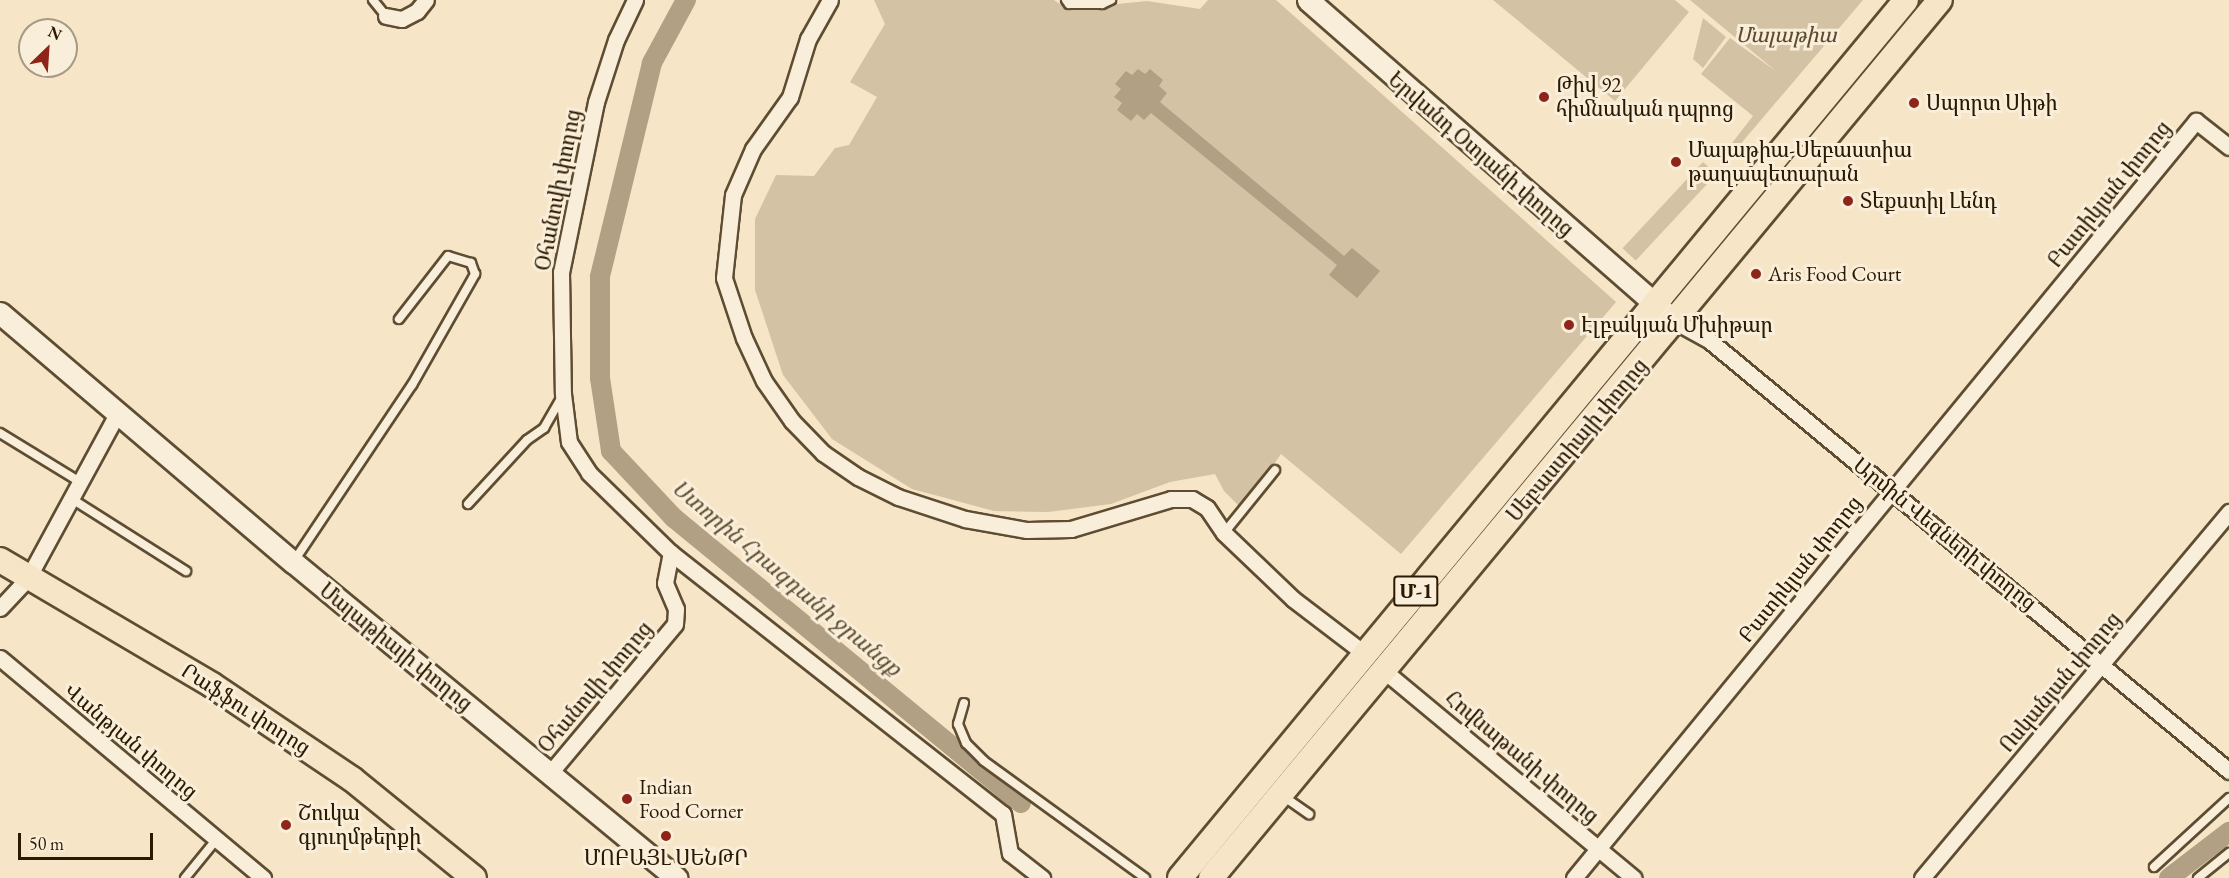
<!DOCTYPE html>
<html>
<head>
<meta charset="utf-8">
<style>
	body { margin:0 }
	#map { position:relative; width:2229px; height:878px; overflow:hidden; background:#f6e5c6; font-family:"EB Garamond","Noto Serif Armenian",serif }
	div>[style] { position:absolute }
	.green>* { inset:0; background:#d4c2a4; transform-origin:0 0 }
	.water>* { inset:0; background:#b1a083 }
	.canal>* { height:20px; margin:-10px; padding:0 10px; transform-origin:10px; border-radius:10px; background:#b1a083 }
	.roads { filter:drop-shadow(2px 0 #5e4d32) drop-shadow(-2px 0 #5e4d32) drop-shadow(0 2px #5e4d32) drop-shadow(0 -2px #5e4d32) }
	.lane>* { height:8px; margin:-4px; padding:0 4px; transform-origin:4px; border-radius:4px; background:#f9eeda }
	.street>* { height:15px; margin:-7.5px; padding:0 7.5px; transform-origin:7.5px; border-radius:7.5px; background:#f9eeda }
	.secondary>* { height:21px; margin:-10.5px; padding:0 10.5px; transform-origin:10.5px; border-radius:10.5px; background:#f9eeda }
	.primary>* { height:24px; margin:-12px; padding:0 12px; transform-origin:12px; border-radius:12px; background:#f6e5c6 }
	.dots>* { width:16px; height:16px; translate:-50% -50%; box-sizing:border-box; border:3px solid #f9eeda; border-radius:50% }
	span { translate:-50% -50%; white-space:nowrap; text-align:center; line-height:1.15; -webkit-text-stroke:6px #f9eeda; paint-order:stroke }
	.shield-label span { padding:2px 4px; background:#f9eeda; border:2px solid; border-radius:4px; -webkit-text-stroke-width:0 }
	.shield-label { font-size:20px; color:#2c1a00; font-weight:700 }
	.park-label { font-size:21px; color:#5e4c31; font-style:italic }
	.poi-label { font-size:21px; color:#2c1a00 }
	.left { translate:0 -50%; text-align:left }
	.street-label { font-size:21px; color:#2c1a00 }
	.water-label { font-size:22px; color:#615034; font-style:italic }
	.north { position:absolute; left:18px; top:18px; width:60px; height:60px; box-sizing:border-box; background:#f9eeda; border:2px solid #a79983; border-radius:50%; rotate:25deg; font-size:16px; font-weight:700; line-height:24px; text-align:center; color:#2c1a00 }
	.north::after { content:''; display:block; margin:auto; width:21px; height:27px; background:#8f2418; clip-path:polygon(50% 0,100% 100%,50% 72%,0 100%) }
	.scale { position:absolute; left:18px; top:833px; width:135px; height:27px; box-sizing:border-box; border:3px solid #2c1a00; border-top:0; padding-left:8px; font-size:18px; line-height:21px; white-space:nowrap; color:#2c1a00; -webkit-text-stroke:4px #f9eeda; paint-order:stroke }
</style>
</head>
<body>
<div id="map">
	<div class="green">
		<i style="clip-path:polygon(874px 0,1054px 0,1067px 9px,1147px 1px,1200px 9px,1208px 0,1276px 0,1616px 302px,1401px 554px,1281px 454px,1258px 488px,1239px 506px,1224px 491px,1215px 474px,1170px 482px,1111px 504px,1048px 512px,994px 511px,912px 489px,832px 439px,783px 375px,755px 290px,755px 219px,776px 175px,814px 176px,835px 148px,849px 145px,877px 97px,850px 82px,885px 24px)"></i>
		<i style="clip-path:polygon(1493px 0,1675px 0,1689px 12px,1615px 101px)"></i>
		<i style="clip-path:polygon(1690px 0,1863px 0,1738px 147px,1732px 143px,1753px 116px,1701px 74px,1730px 38px,1777px 72px)"></i>
		<i style="clip-path:polygon(1703px 18px,1726px 37px,1703px 68px,1693px 59px)"></i>
		<i style="left:1703px;top:162px;width:18px;height:118px;rotate:43deg"></i>
	</div>
	<div class="water">
		<i style="clip-path:polygon(1138px 69px,1145px 74px,1150px 69px,1163px 80px,1159px 86px,1167px 93px,1160px 102px,1344px 256px,1352px 248px,1380px 271px,1357px 298px,1329px 275px,1337px 265px,1151px 113px,1144px 120px,1137px 114px,1131px 121px,1117px 110px,1122px 103px,1114px 97px,1121px 89px,1115px 84px,1126px 71px,1132px 75px)"></i>
	</div>
	<div class="canal">
		<i style="left:686px;top:0;width:72px;rotate:118.4deg"></i>
		<i style="left:652px;top:63px;width:220px;rotate:103.7deg"></i>
		<i style="left:600px;top:277px;width:101px;rotate:90deg"></i>
		<i style="left:600px;top:378px;width:74px;rotate:81.4deg"></i>
		<i style="left:611px;top:451px;width:92px;rotate:46.8deg"></i>
		<i style="left:674px;top:518px;width:449px;rotate:39.4deg"></i>
		<i style="left:2169px;top:878px;width:76px;rotate:-37.5deg"></i>
	</div>
	<div class="roads">
		<div class="lane">
			<i style="left:373px;top:0;width:21px;rotate:51deg"></i>
			<i style="left:1066px;top:0;width:5px;rotate:53deg"></i>
			<i style="left:1069px;top:4px;width:33px"></i>
			<i style="left:1102px;top:4px;width:10px;rotate:-24deg"></i>
			<i style="left:0;top:433px;width:94px;rotate:31.5deg"></i>
			<i style="left:72px;top:499px;width:135px;rotate:32.3deg"></i>
			<i style="left:468px;top:504px;width:87px;rotate:-47.3deg"></i>
			<i style="left:527px;top:440px;width:21px;rotate:-35deg"></i>
			<i style="left:544px;top:428px;width:34px;rotate:-60deg"></i>
			<i style="left:1224px;top:533px;width:81px;rotate:-51deg"></i>
			<i style="left:294px;top:561px;width:212px;rotate:-56.2deg"></i>
			<i style="left:412px;top:385px;width:128px;rotate:-60.4deg"></i>
			<i style="left:475px;top:274px;width:12px;rotate:-110deg"></i>
			<i style="left:471px;top:263px;width:24px;rotate:-163deg"></i>
			<i style="left:448px;top:256px;width:80px;rotate:127.9deg"></i>
			<i style="left:964px;top:703px;width:22px;rotate:106deg"></i>
			<i style="left:958px;top:724px;width:21px;rotate:67deg"></i>
			<i style="left:966px;top:743px;width:25px;rotate:45deg"></i>
			<i style="left:984px;top:761px;width:199px;rotate:36deg"></i>
			<i style="left:1283px;top:796px;width:32px;rotate:35deg"></i>
			<i style="left:2154px;top:867px;width:102px;rotate:-42.6deg"></i>
			<i style="left:185px;top:878px;width:49px;rotate:-50.8deg"></i>
			<i style="left:2198px;top:878px;width:40px;rotate:-39deg"></i>
		</div>
		<div class="street">
			<i style="left:635px;top:0;width:44px;rotate:115.4deg"></i>
			<i style="left:616px;top:40px;width:65px;rotate:107.9deg"></i>
			<i style="left:596px;top:102px;width:174px;rotate:101.6deg"></i>
			<i style="left:561px;top:272px;width:122px;rotate:89.1deg"></i>
			<i style="left:563px;top:394px;width:48px;rotate:82.9deg"></i>
			<i style="left:569px;top:442px;width:37px;rotate:57deg"></i>
			<i style="left:589px;top:473px;width:115px;rotate:44.3deg"></i>
			<i style="left:671px;top:553px;width:422px;rotate:38.2deg"></i>
			<i style="left:1003px;top:814px;width:40px;rotate:80deg"></i>
			<i style="left:1010px;top:853px;width:41px;rotate:38deg"></i>
			<i style="left:830px;top:0;width:45px;rotate:119.4deg"></i>
			<i style="left:808px;top:39px;width:61px;rotate:107.2deg"></i>
			<i style="left:790px;top:97px;width:64px;rotate:125.4deg"></i>
			<i style="left:753px;top:149px;width:50px;rotate:113.5deg"></i>
			<i style="left:733px;top:195px;width:83px;rotate:96.2deg"></i>
			<i style="left:724px;top:278px;width:63px;rotate:71.6deg"></i>
			<i style="left:744px;top:338px;width:47px;rotate:65.1deg"></i>
			<i style="left:764px;top:381px;width:49px;rotate:55deg"></i>
			<i style="left:792px;top:421px;width:45px;rotate:45.9deg"></i>
			<i style="left:823px;top:453px;width:42px;rotate:34.4deg"></i>
			<i style="left:858px;top:477px;width:45px;rotate:26.6deg"></i>
			<i style="left:898px;top:497px;width:71px;rotate:18.2deg"></i>
			<i style="left:965px;top:519px;width:63px;rotate:10.1deg"></i>
			<i style="left:1027px;top:530px;width:44px;rotate:-1.3deg"></i>
			<i style="left:1071px;top:529px;width:104px;rotate:-16.7deg"></i>
			<i style="left:1171px;top:499px;width:21px"></i>
			<i style="left:1192px;top:499px;width:17px;rotate:31deg"></i>
			<i style="left:1207px;top:508px;width:30px;rotate:56deg"></i>
			<i style="left:1224px;top:533px;width:95px;rotate:43.7deg"></i>
			<i style="left:1293px;top:599px;width:89px;rotate:37.3deg"></i>
			<i style="left:386px;top:16px;width:16px;rotate:11deg"></i>
			<i style="left:402px;top:19px;width:17px;rotate:-28deg"></i>
			<i style="left:417px;top:11px;width:14px;rotate:-51deg"></i>
			<i style="left:1676px;top:322px;width:39px;rotate:29deg"></i>
			<i style="left:1710px;top:341px;width:674px;rotate:39.64deg"></i>
			<i style="left:0;top:608px;width:41px;rotate:-47deg"></i>
			<i style="left:28px;top:578px;width:187px;rotate:-61.5deg"></i>
			<i style="left:0;top:658px;width:343px;rotate:39.9deg"></i>
			<i style="left:1382px;top:669px;width:327px;rotate:39.7deg"></i>
			<i style="left:550px;top:773px;width:194px;rotate:-50deg"></i>
			<i style="left:675px;top:624px;width:15px;rotate:-86deg"></i>
			<i style="left:676px;top:609px;width:28px;rotate:-113deg"></i>
			<i style="left:665px;top:583px;width:31px;rotate:-79deg"></i>
			<i style="left:1574px;top:878px;width:980px;rotate:-50.59deg"></i>
			<i style="left:2196px;top:121px;width:42px;rotate:38.2deg"></i>
			<i style="left:1922px;top:878px;width:478px;rotate:-50deg"></i>
		</div>
		<div class="secondary">
			<i style="left:1308px;top:0;width:489px;rotate:41.2deg"></i>
			<i style="left:0;top:313px;width:385px;rotate:40.4deg"></i>
			<i style="left:293px;top:562px;width:497px;rotate:39.5deg"></i>
		</div>
		<div class="primary">
			<i style="left:0;top:560px;width:246px;rotate:30.5deg"></i>
			<i style="left:212px;top:685px;width:169px;rotate:33.9deg"></i>
			<i style="left:352px;top:779px;width:157px;rotate:39.1deg"></i>
			<i style="left:1180px;top:878px;width:1139px;rotate:-50.41deg"></i>
			<i style="left:1211px;top:878px;width:1141px;rotate:-50.3deg"></i>
		</div>
	</div>
	<div class="dots">
		<i style="left:1544px;top:97px;background:#8f2418"></i>
		<i style="left:1914px;top:103px;background:#8f2418"></i>
		<i style="left:1676px;top:162px;background:#8f2418"></i>
		<i style="left:1848px;top:201px;background:#8f2418"></i>
		<i style="left:1756px;top:274px;background:#8f2418"></i>
		<i style="left:1569px;top:325px;background:#8f2418"></i>
		<i style="left:627px;top:799px;background:#8f2418"></i>
		<i style="left:286px;top:825px;background:#8f2418"></i>
		<i style="left:666px;top:836px;background:#8f2418"></i>
	</div>
	<div class="shield-label">
		<span style="left:1416px;top:591px">Մ-1</span>
	</div>
	<div class="park-label">
		<span style="left:1786px;top:35px">Մալաթիա</span>
	</div>
	<div class="poi-label">
		<span class="left" style="left:1556px;top:97px">Թիվ 92<br>հիմնական դպրոց</span>
		<span class="left" style="left:1926px;top:103px">Սպորտ Սիթի</span>
		<span class="left" style="left:1688px;top:162px">Մալաթիա-Սեբաստիա<br>թաղապետարան</span>
		<span class="left" style="left:1860px;top:201px">Տեքստիլ Լենդ</span>
		<span class="left" style="left:1768px;top:274px">Aris Food Court</span>
		<span class="left" style="left:1581px;top:325px">Էլբակյան Մխիթար</span>
		<span class="left" style="left:639px;top:799px">Indian<br>Food Corner</span>
		<span class="left" style="left:298px;top:825px">Շուկա<br>գյուղմթերքի</span>
		<span style="left:666px;top:858px">ՄՈԲԱՅԼ ՍԵՆԹՐ</span>
	</div>
	<div class="street-label">
		<span style="left:1481px;top:154px;rotate:41deg">Երվանդ Օտյանի փողոց</span>
		<span style="left:558px;top:190px;rotate:-79deg">Օհանովի փողոց</span>
		<span style="left:2109px;top:194px;rotate:-51deg">Բատիկյան փողոց</span>
		<span style="left:1577px;top:440px;rotate:-50deg">Սեբաստիայի փողոց</span>
		<span style="left:1945px;top:534px;rotate:39deg">Արմին Վեգների փողոց</span>
		<span style="left:1800px;top:569px;rotate:-51deg">Բատիկյան փողոց</span>
		<span style="left:396px;top:647px;rotate:39deg">Մալաթիայի փողոց</span>
		<span style="left:2060px;top:682px;rotate:-50deg">Ոսկանյան փողոց</span>
		<span style="left:595px;top:687px;rotate:-50deg">Օհանովի փողոց</span>
		<span style="left:246px;top:709px;rotate:33deg">Րաֆֆու փողոց</span>
		<span style="left:131px;top:741px;rotate:40deg">Վանթյան փողոց</span>
		<span style="left:1522px;top:757px;rotate:40deg">Հովնաթանի փողոց</span>
	</div>
	<div class="water-label">
		<span style="left:787px;top:578px;rotate:40deg">Ստորին Հրազդանի ջրանցք</span>
	</div>
	<div class="north">N</div>
	<div class="scale">50 m</div>
</div>
</body>
</html>
